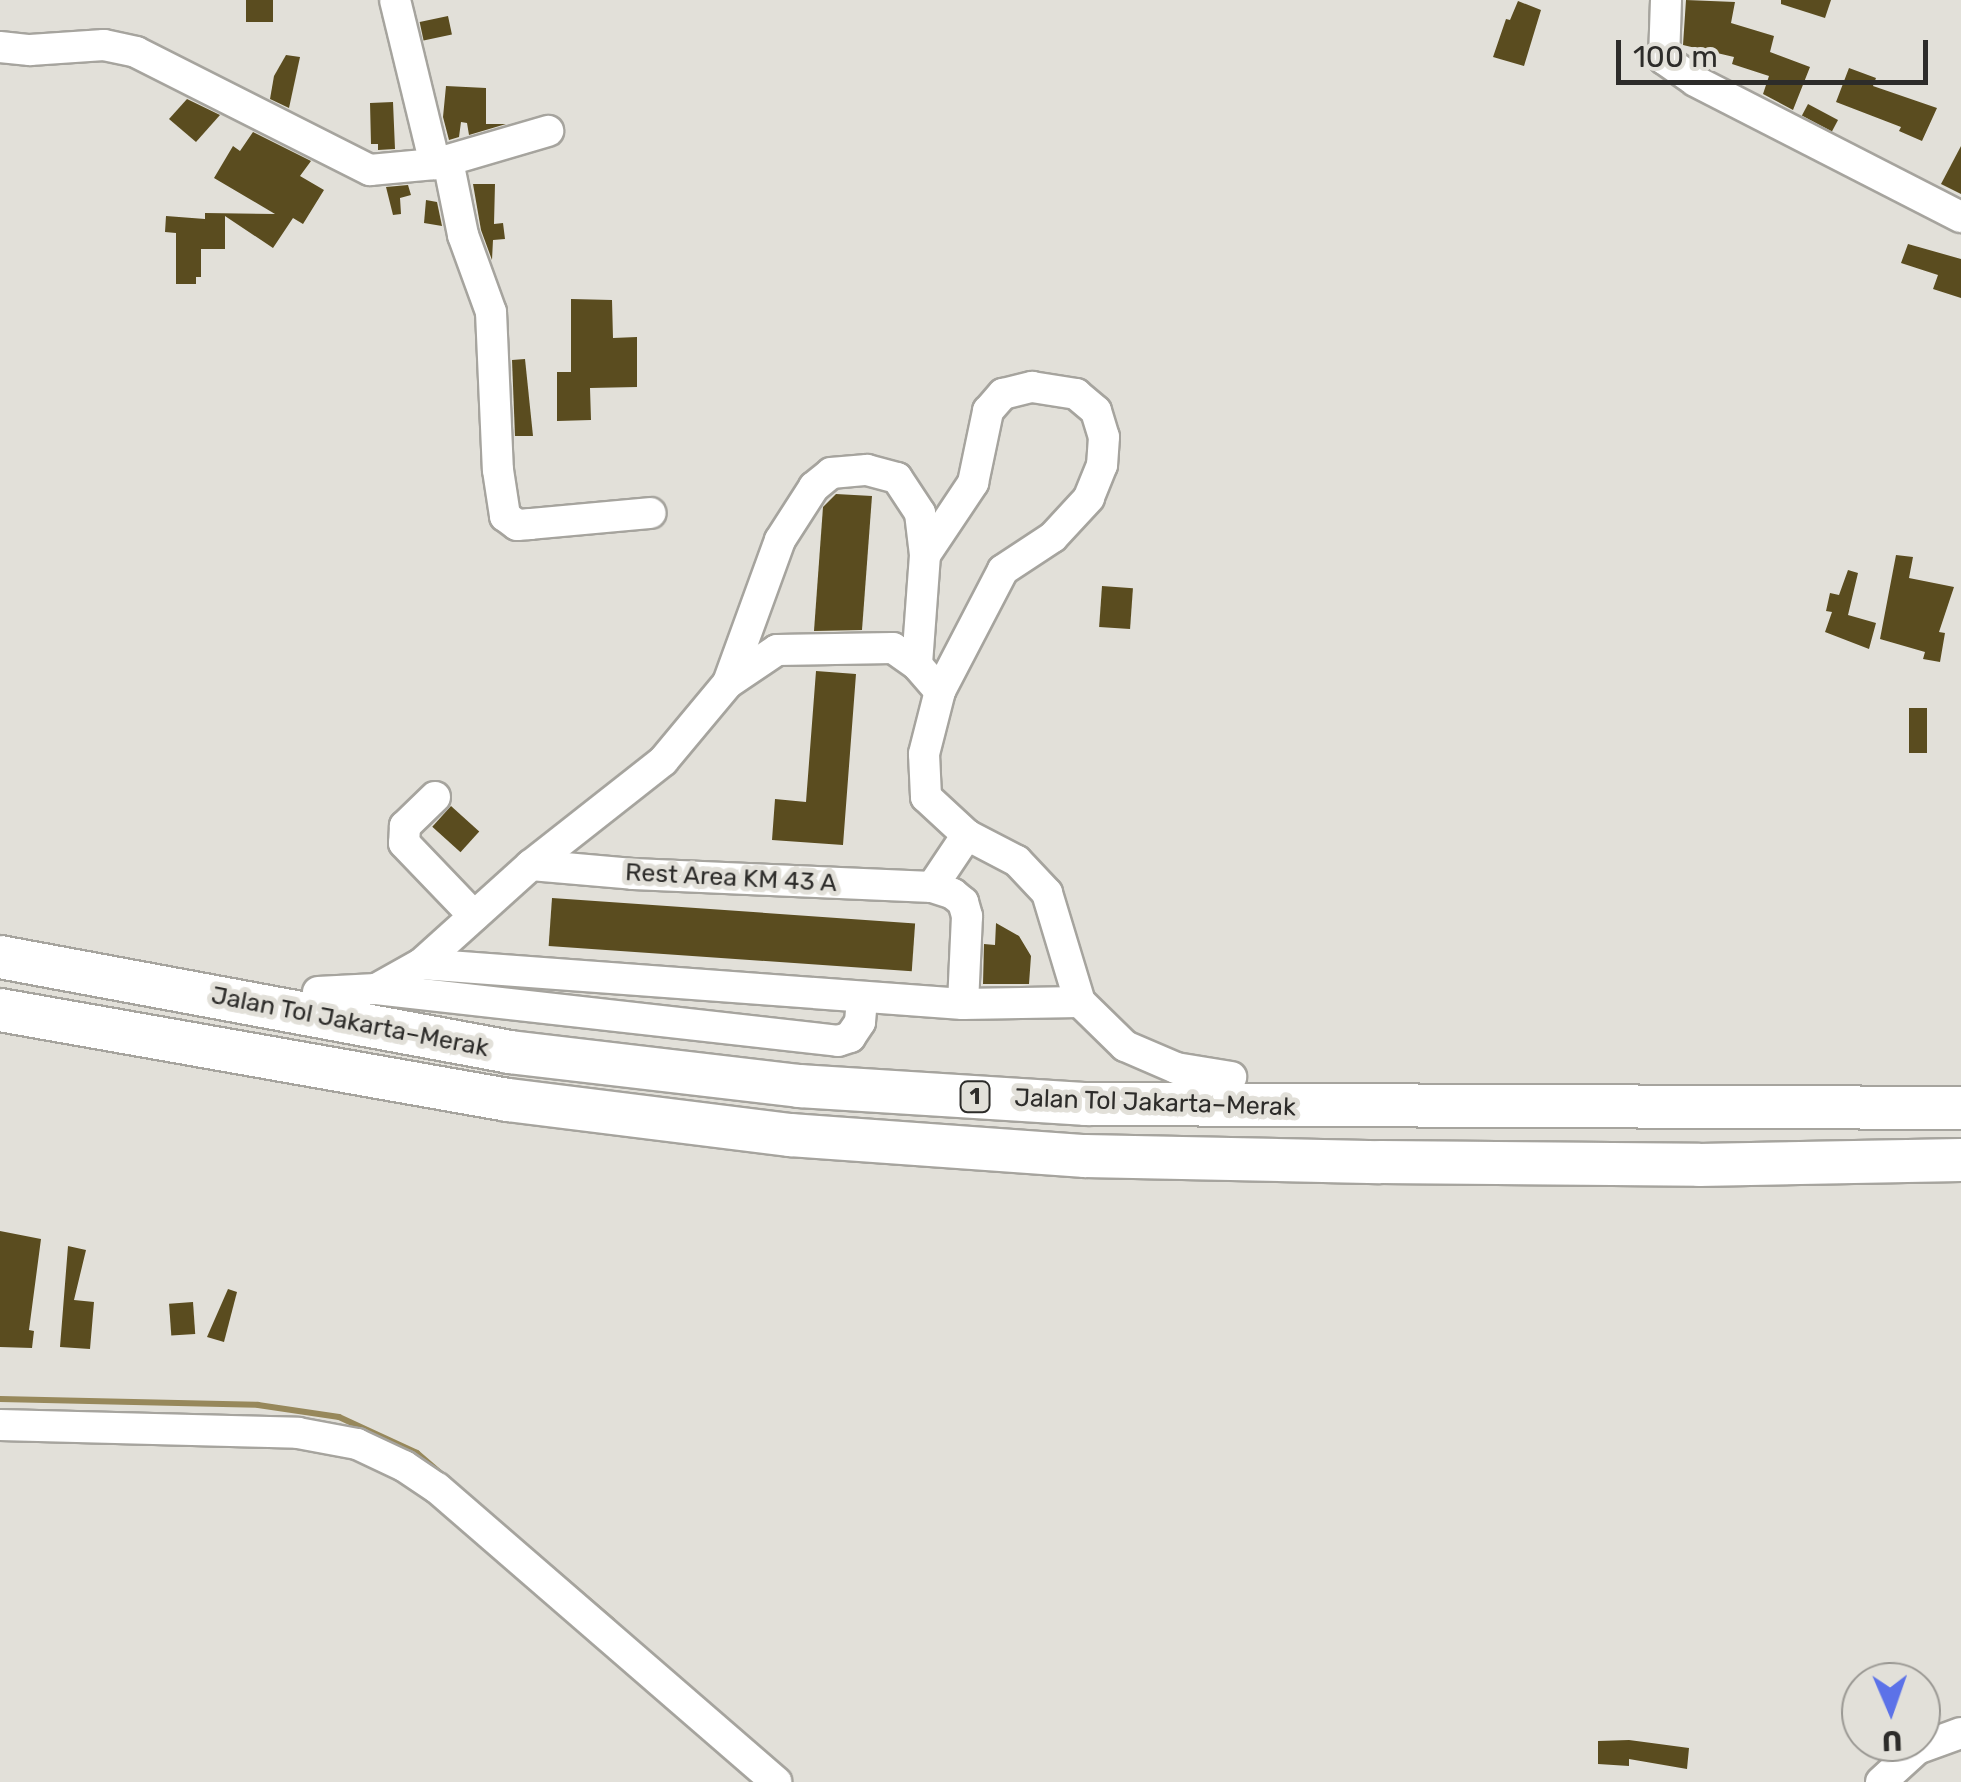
<!DOCTYPE html>
<html>
<head>
<meta charset="utf-8">
<style>
	body { margin:0 }
	#map { position:relative; width:1961px; height:1782px; overflow:hidden; background:#e2e0d9; font-family:Rubik,sans-serif }
	div>[style] { position:absolute }
	.stream>* { height:6px; margin:-3px; padding:0 3px; transform-origin:3px; border-radius:3px; background:#97885b }
	.building>* { inset:0; background:#5a4c1f; transform-origin:0 0 }
	.roads { filter:drop-shadow(2px 0 #a6a49e) drop-shadow(-2px 0 #a6a49e) drop-shadow(0 2px #a6a49e) drop-shadow(0 -2px #a6a49e) }
	.minor>* { height:30px; margin:-15px; padding:0 15px; transform-origin:15px; border-radius:15px; background:#fff }
	.highway>* { height:42px; margin:-21px; padding:0 21px; transform-origin:21px; border-radius:21px; background:#fff }
	span { translate:-50% -50%; white-space:nowrap; text-align:center; line-height:1.15; -webkit-text-stroke:10px #e2e0d9; paint-order:stroke }
	.shield-label span { padding:2px 8px; background:#e2e0d9; border:2px solid; border-radius:8px; -webkit-text-stroke-width:0 }
	.shield-label { font-size:22px; color:#2d2c2a; font-weight:700 }
	.street-label { font-size:25px; color:#2d2c2a }
	.north { position:absolute; left:1841px; top:1662px; width:100px; height:100px; box-sizing:border-box; background:#e2e0d9; border:2px solid #9a9893; border-radius:50%; rotate:178deg; font-size:28px; font-weight:700; line-height:40px; text-align:center; color:#2d2c2a }
	.north::after { content:''; display:block; margin:auto; width:35px; height:45px; background:#5c72e8; clip-path:polygon(50% 0,100% 100%,50% 72%,0 100%) }
	.scale { position:absolute; left:1616px; top:40px; width:312px; height:45px; box-sizing:border-box; border:5px solid #2d2c2a; border-top:0; padding-left:12px; font-size:30px; line-height:35px; white-space:nowrap; color:#2d2c2a; -webkit-text-stroke:8px #e2e0d9; paint-order:stroke }
</style>
</head>
<body>
<div id="map">
	<div class="stream">
		<i style="left:0;top:1399px;width:258px;rotate:1.3deg"></i>
		<i style="left:258px;top:1405px;width:82px;rotate:8.4deg"></i>
		<i style="left:339px;top:1417px;width:86px;rotate:24.8deg"></i>
		<i style="left:417px;top:1453px;width:257px;rotate:40.6deg"></i>
	</div>
	<div class="building">
		<i style="left:246px;top:0;width:27px;height:22px"></i>
		<i style="clip-path:polygon(1686px 0,1735px 2px,1731px 23px,1774px 36px,1770px 52px,1810px 67px,1793px 110px,1763px 94px,1769px 76px,1732px 64px,1734px 57px,1683px 45px)"></i>
		<i style="clip-path:polygon(1781px 0,1831px 0,1825px 18px,1781px 4px)"></i>
		<i style="clip-path:polygon(1518px 1px,1541px 10px,1524px 66px,1493px 57px,1506px 19px,1510px 20px)"></i>
		<i style="left:448px;top:16px;width:19px;height:29px;rotate:78deg"></i>
		<i style="clip-path:polygon(286px 55px,300px 57px,289px 108px,270px 99px,274px 76px)"></i>
		<i style="clip-path:polygon(1849px 68px,1876px 78px,1873px 86px,1937px 108px,1922px 141px,1899px 131px,1901px 127px,1836px 102px)"></i>
		<i style="clip-path:polygon(446px 86px,486px 88px,486px 124px,506px 124px,469px 135px,467px 123px,461px 122px,459px 137px,449px 140px,443px 117px)"></i>
		<i style="clip-path:polygon(187px 99px,220px 115px,196px 142px,169px 119px)"></i>
		<i style="clip-path:polygon(393px 102px,395px 149px,378px 150px,378px 144px,371px 144px,370px 103px)"></i>
		<i style="left:1808px;top:104px;width:34px;height:13px;rotate:28deg"></i>
		<i style="clip-path:polygon(253px 132px,311px 161px,300px 176px,324px 190px,303px 224px,293px 218px,273px 248px,225px 216px,225px 249px,201px 249px,201px 277px,196px 277px,196px 284px,176px 284px,176px 233px,165px 232px,166px 216px,205px 219px,205px 213px,275px 214px,214px 178px,233px 146px,240px 151px)"></i>
		<i style="clip-path:polygon(1961px 146px,1961px 194px,1941px 184px)"></i>
		<i style="clip-path:polygon(473px 184px,495px 184px,494px 224px,503px 223px,505px 239px,493px 240px,492px 260px,481px 230px)"></i>
		<i style="clip-path:polygon(408px 185px,411px 195px,400px 198px,401px 214px,393px 215px,386px 187px)"></i>
		<i style="clip-path:polygon(426px 200px,437px 202px,442px 226px,424px 223px)"></i>
		<i style="clip-path:polygon(1908px 244px,1961px 259px,1961px 298px,1933px 289px,1938px 275px,1901px 263px)"></i>
		<i style="clip-path:polygon(571px 299px,612px 300px,613px 338px,637px 337px,637px 387px,590px 388px,591px 420px,557px 421px,557px 372px,571px 372px)"></i>
		<i style="clip-path:polygon(525px 359px,533px 436px,515px 436px,512px 360px)"></i>
		<i style="clip-path:polygon(836px 494px,872px 496px,862px 630px,814px 631px,823px 507px)"></i>
		<i style="clip-path:polygon(1896px 555px,1913px 557px,1909px 578px,1954px 587px,1939px 632px,1945px 633px,1940px 662px,1923px 659px,1925px 652px,1880px 639px)"></i>
		<i style="clip-path:polygon(1848px 570px,1858px 573px,1848px 615px,1876px 623px,1869px 649px,1825px 632px,1832px 612px,1826px 611px,1830px 593px,1839px 595px)"></i>
		<i style="left:1102px;top:586px;width:31px;height:41px;rotate:4deg"></i>
		<i style="clip-path:polygon(816px 671px,856px 674px,843px 845px,772px 840px,775px 799px,806px 802px)"></i>
		<i style="left:1909px;top:708px;width:18px;height:45px"></i>
		<i style="left:451px;top:806px;width:38px;height:28px;rotate:42deg"></i>
		<i style="left:552px;top:898px;width:364px;height:48px;rotate:4deg"></i>
		<i style="clip-path:polygon(996px 923px,1019px 936px,1031px 956px,1029px 984px,983px 984px,984px 944px,995px 945px)"></i>
		<i style="clip-path:polygon(0 1231px,41px 1239px,29px 1330px,34px 1331px,32px 1348px,0 1347px)"></i>
		<i style="clip-path:polygon(68px 1246px,86px 1250px,74px 1300px,94px 1302px,90px 1349px,60px 1347px)"></i>
		<i style="clip-path:polygon(228px 1289px,237px 1292px,224px 1342px,207px 1337px)"></i>
		<i style="left:193px;top:1302px;width:32px;height:24px;rotate:86deg"></i>
		<i style="clip-path:polygon(1629px 1740px,1689px 1748px,1687px 1769px,1629px 1759px,1629px 1766px,1598px 1764px,1598px 1741px)"></i>
	</div>
	<div class="roads">
		<div class="minor">
			<i style="left:395px;top:0;width:169px;rotate:76.3deg"></i>
			<i style="left:1666px;top:0;width:59px;rotate:91.9deg"></i>
			<i style="left:1664px;top:59px;width:38px;rotate:35deg"></i>
			<i style="left:1695px;top:81px;width:299px;rotate:27.1deg"></i>
			<i style="left:0;top:47px;width:30px;rotate:6deg"></i>
			<i style="left:30px;top:50px;width:74px;rotate:-3.9deg"></i>
			<i style="left:104px;top:45px;width:33px;rotate:12deg"></i>
			<i style="left:136px;top:52px;width:262px;rotate:26.8deg"></i>
			<i style="left:370px;top:170px;width:65px;rotate:-5.3deg"></i>
			<i style="left:435px;top:164px;width:118px;rotate:-16.3deg"></i>
			<i style="left:448px;top:161px;width:76px;rotate:78.5deg"></i>
			<i style="left:463px;top:235px;width:82px;rotate:70deg"></i>
			<i style="left:491px;top:312px;width:158px;rotate:87.5deg"></i>
			<i style="left:498px;top:470px;width:47px;rotate:81.3deg"></i>
			<i style="left:505px;top:516px;width:15px;rotate:37deg"></i>
			<i style="left:517px;top:525px;width:13px;rotate:-4deg"></i>
			<i style="left:530px;top:524px;width:121px;rotate:-5.2deg"></i>
			<i style="left:925px;top:555px;width:87px;rotate:-56.3deg"></i>
			<i style="left:973px;top:483px;width:74px;rotate:-78.2deg"></i>
			<i style="left:988px;top:411px;width:23px;rotate:-49deg"></i>
			<i style="left:1003px;top:394px;width:30px;rotate:-14deg"></i>
			<i style="left:1032px;top:387px;width:45px;rotate:9deg"></i>
			<i style="left:1076px;top:394px;width:26px;rotate:40deg"></i>
			<i style="left:1096px;top:411px;width:27px;rotate:73deg"></i>
			<i style="left:1104px;top:437px;width:28px;rotate:94deg"></i>
			<i style="left:1102px;top:465px;width:35px;rotate:112deg"></i>
			<i style="left:1089px;top:498px;width:53px;rotate:132.7deg"></i>
			<i style="left:1053px;top:537px;width:60px;rotate:146.6deg"></i>
			<i style="left:1003px;top:570px;width:136px;rotate:117.5deg"></i>
			<i style="left:728px;top:683px;width:152px;rotate:-70deg"></i>
			<i style="left:780px;top:540px;width:63px;rotate:-57.3deg"></i>
			<i style="left:814px;top:487px;width:22px;rotate:-39deg"></i>
			<i style="left:831px;top:473px;width:36px;rotate:-5deg"></i>
			<i style="left:867px;top:470px;width:31px;rotate:15deg"></i>
			<i style="left:897px;top:478px;width:42px;rotate:56.7deg"></i>
			<i style="left:920px;top:513px;width:42px;rotate:83.2deg"></i>
			<i style="left:925px;top:555px;width:110px;rotate:94.2deg"></i>
			<i style="left:435px;top:797px;width:42px;rotate:136deg"></i>
			<i style="left:405px;top:826px;width:17px;rotate:93deg"></i>
			<i style="left:404px;top:843px;width:101px;rotate:46.2deg"></i>
			<i style="left:531px;top:865px;width:102px;rotate:5deg"></i>
			<i style="left:633px;top:874px;width:299px;rotate:2.5deg"></i>
			<i style="left:932px;top:887px;width:22px;rotate:18deg"></i>
			<i style="left:953px;top:894px;width:13px;rotate:39deg"></i>
			<i style="left:963px;top:902px;width:15px;rotate:74deg"></i>
			<i style="left:967px;top:916px;width:88px;rotate:92.6deg"></i>
			<i style="left:932px;top:887px;width:63px;rotate:-56.1deg"></i>
			<i style="left:421px;top:964px;width:543px;rotate:4.22deg"></i>
			<i style="left:963px;top:1004px;width:117px;rotate:-1deg"></i>
			<i style="left:376px;top:989px;width:465px;rotate:6.4deg"></i>
			<i style="left:838px;top:1041px;width:13px;rotate:-18deg"></i>
			<i style="left:850px;top:1037px;width:18px;rotate:-56deg"></i>
			<i style="left:860px;top:1022px;width:25px;rotate:-85deg"></i>
			<i style="left:318px;top:992px;width:58px;rotate:-3deg"></i>
			<i style="left:376px;top:989px;width:51px;rotate:-29.1deg"></i>
			<i style="left:421px;top:964px;width:148px;rotate:-42deg"></i>
			<i style="left:531px;top:865px;width:168px;rotate:-38.2deg"></i>
			<i style="left:663px;top:761px;width:102px;rotate:-50.2deg"></i>
			<i style="left:728px;top:683px;width:59px;rotate:-34deg"></i>
			<i style="left:777px;top:650px;width:116px;rotate:-1deg"></i>
			<i style="left:893px;top:648px;width:29px;rotate:35deg"></i>
			<i style="left:917px;top:665px;width:35px;rotate:49deg"></i>
			<i style="left:940px;top:691px;width:65px;rotate:104.3deg"></i>
			<i style="left:924px;top:754px;width:43px;rotate:87.3deg"></i>
			<i style="left:926px;top:797px;width:56px;rotate:42.8deg"></i>
			<i style="left:967px;top:835px;width:56px;rotate:27.5deg"></i>
			<i style="left:1017px;top:861px;width:44px;rotate:46.8deg"></i>
			<i style="left:1047px;top:893px;width:114px;rotate:73.2deg"></i>
			<i style="left:1080px;top:1002px;width:63px;rotate:44.4deg"></i>
			<i style="left:1125px;top:1046px;width:56px;rotate:23.3deg"></i>
			<i style="left:1176px;top:1068px;width:56px;rotate:9.3deg"></i>
			<i style="left:0;top:1425px;width:298px;rotate:1.5deg"></i>
			<i style="left:298px;top:1433px;width:60px;rotate:10.6deg"></i>
			<i style="left:357px;top:1444px;width:52px;rotate:25.1deg"></i>
			<i style="left:404px;top:1466px;width:40px;rotate:34deg"></i>
			<i style="left:437px;top:1488px;width:449px;rotate:40.9deg"></i>
			<i style="left:1881px;top:1782px;width:49px;rotate:-42.5deg"></i>
			<i style="left:1917px;top:1749px;width:47px;rotate:-20deg"></i>
		</div>
		<div class="highway">
			<i style="left:0;top:957px;width:519px;rotate:10.55deg"></i>
			<i style="left:510px;top:1052px;width:292px;rotate:6.7deg"></i>
			<i style="left:800px;top:1086px;width:287px;rotate:3.6deg"></i>
			<i style="left:1086px;top:1104px;width:875px;rotate:0.26deg"></i>
			<i style="left:0;top:1010px;width:516px;rotate:10.05deg"></i>
			<i style="left:508px;top:1100px;width:284px;rotate:7.1deg"></i>
			<i style="left:790px;top:1135px;width:296px;rotate:4.1deg"></i>
			<i style="left:1085px;top:1156px;width:295px;rotate:1.2deg"></i>
			<i style="left:1380px;top:1162px;width:319px;rotate:0.5deg"></i>
			<i style="left:1699px;top:1165px;width:262px;rotate:-1.1deg"></i>
		</div>
	</div>
	<div class="shield-label">
		<span style="left:975px;top:1097px">1</span>
	</div>
	<div class="street-label">
		<span style="left:731px;top:878px;rotate:3deg">Rest Area KM 43 A</span>
		<span style="left:350px;top:1022px;rotate:11deg">Jalan Tol Jakarta–Merak</span>
		<span style="left:1155px;top:1103px;rotate:2deg">Jalan Tol Jakarta–Merak</span>
	</div>
	<div class="north">U</div>
	<div class="scale">100 m</div>
</div>
</body>
</html>
